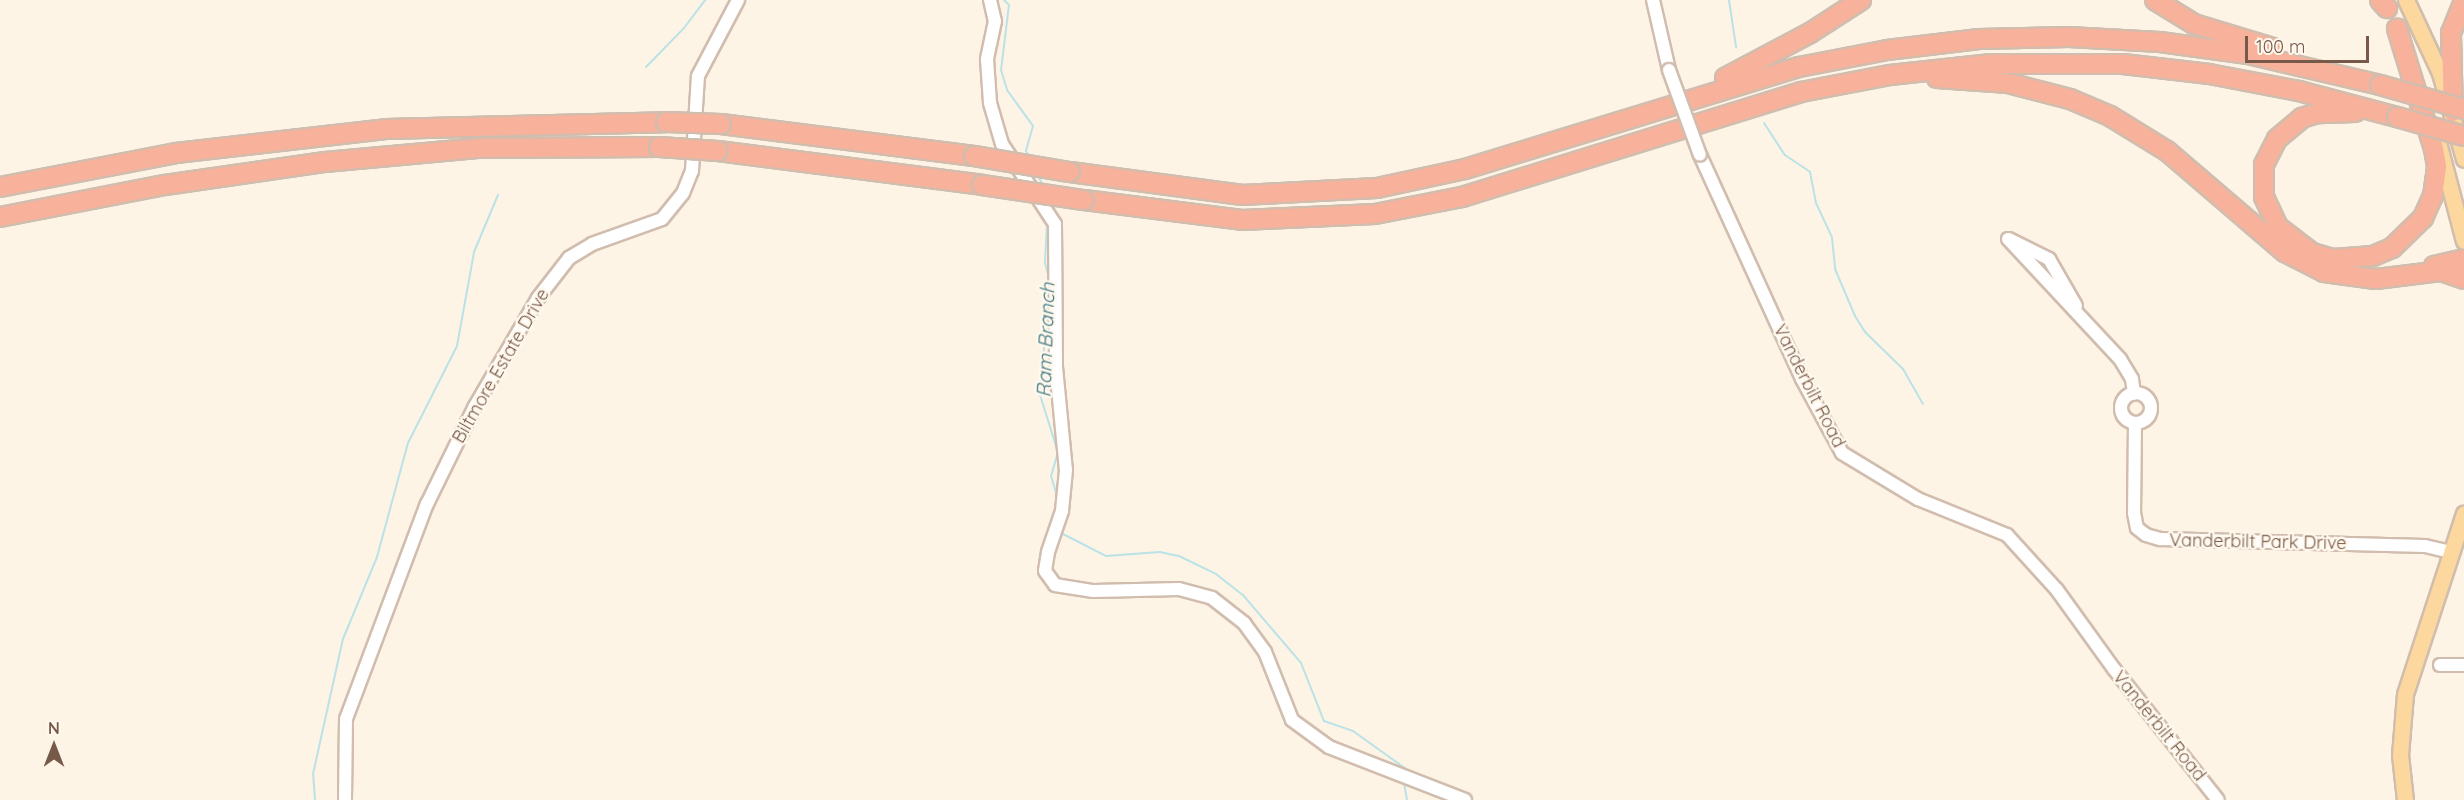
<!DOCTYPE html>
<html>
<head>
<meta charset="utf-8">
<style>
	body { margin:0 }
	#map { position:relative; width:2464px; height:800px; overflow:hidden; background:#fdf4e6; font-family:Quicksand,sans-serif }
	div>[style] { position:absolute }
	.stream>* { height:2px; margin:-1px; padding:0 1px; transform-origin:1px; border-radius:1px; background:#bae2e7 }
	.roads { filter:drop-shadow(2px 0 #d1bdae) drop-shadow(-2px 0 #d1bdae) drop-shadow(0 2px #d1bdae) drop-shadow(0 -2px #d1bdae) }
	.minor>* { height:12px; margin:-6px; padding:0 6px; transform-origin:6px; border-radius:6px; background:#fff }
	.minor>.ring { margin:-6px; padding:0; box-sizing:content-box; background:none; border:12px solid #fff; border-radius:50% }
	.major>* { height:15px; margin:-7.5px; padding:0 7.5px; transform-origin:7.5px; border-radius:7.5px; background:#fcd79e }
	.highway>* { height:18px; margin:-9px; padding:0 9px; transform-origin:9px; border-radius:9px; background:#f8b29c }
	.bridges { filter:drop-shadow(2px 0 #d1bdae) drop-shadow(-2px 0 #d1bdae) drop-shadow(0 2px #d1bdae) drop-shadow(0 -2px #d1bdae) }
	.minor-bridge>* { height:12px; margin:-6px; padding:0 6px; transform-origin:6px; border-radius:6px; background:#fff }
	.highway-bridge>* { height:18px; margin:-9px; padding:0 9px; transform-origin:9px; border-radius:9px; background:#f8b29c }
	span { translate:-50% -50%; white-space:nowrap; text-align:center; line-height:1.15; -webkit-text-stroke:5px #fff8ed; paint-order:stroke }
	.street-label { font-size:18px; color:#77594a }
	.water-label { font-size:20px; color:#407a83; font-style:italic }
	.north { position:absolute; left:24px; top:716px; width:60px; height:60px; -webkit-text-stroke:4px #fff8ed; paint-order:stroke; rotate:0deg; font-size:16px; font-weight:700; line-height:24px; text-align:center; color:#77594a }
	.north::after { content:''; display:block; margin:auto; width:21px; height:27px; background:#77594a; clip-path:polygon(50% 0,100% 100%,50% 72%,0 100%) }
	.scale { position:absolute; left:2245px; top:36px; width:124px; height:27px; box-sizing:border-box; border:3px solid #77594a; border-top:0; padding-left:8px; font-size:18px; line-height:21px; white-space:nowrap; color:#77594a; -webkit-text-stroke:4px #fff8ed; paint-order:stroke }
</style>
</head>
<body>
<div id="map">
	<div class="stream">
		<i style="left:1004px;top:0;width:7px;rotate:45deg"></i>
		<i style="left:1009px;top:5px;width:65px;rotate:97deg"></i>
		<i style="left:1001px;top:70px;width:21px;rotate:73deg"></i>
		<i style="left:1007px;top:90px;width:44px;rotate:54.2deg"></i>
		<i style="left:1033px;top:126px;width:26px;rotate:106deg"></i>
		<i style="left:1026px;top:151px;width:6px;rotate:59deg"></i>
		<i style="left:1729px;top:0;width:48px;rotate:81.5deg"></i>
		<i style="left:646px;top:67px;width:54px;rotate:-45.7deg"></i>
		<i style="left:684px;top:28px;width:35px;rotate:-53deg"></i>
		<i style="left:1764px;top:123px;width:38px;rotate:57deg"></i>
		<i style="left:1785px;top:155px;width:30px;rotate:34deg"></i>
		<i style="left:1810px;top:172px;width:32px;rotate:79deg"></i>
		<i style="left:1816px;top:203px;width:38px;rotate:65deg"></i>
		<i style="left:1832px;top:238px;width:31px;rotate:84deg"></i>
		<i style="left:1835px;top:269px;width:51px;rotate:66.9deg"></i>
		<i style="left:1855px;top:316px;width:19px;rotate:58deg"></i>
		<i style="left:1865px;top:332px;width:53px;rotate:44.2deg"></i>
		<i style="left:1903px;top:369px;width:40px;rotate:60.3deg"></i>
		<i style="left:1038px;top:175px;width:12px;rotate:66deg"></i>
		<i style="left:1051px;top:202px;width:9px;rotate:69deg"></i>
		<i style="left:1047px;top:224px;width:39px;rotate:93deg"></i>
		<i style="left:1045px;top:263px;width:20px;rotate:75deg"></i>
		<i style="left:1050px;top:282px;width:113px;rotate:95.1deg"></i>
		<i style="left:1040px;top:395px;width:60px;rotate:72.5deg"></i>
		<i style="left:1058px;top:452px;width:25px;rotate:106deg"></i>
		<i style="left:1051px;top:476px;width:24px;rotate:73deg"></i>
		<i style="left:1058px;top:499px;width:24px;rotate:105deg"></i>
		<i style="left:1063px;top:534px;width:48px;rotate:27.1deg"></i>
		<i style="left:1106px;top:556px;width:54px;rotate:-4.2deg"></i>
		<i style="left:1160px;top:552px;width:19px;rotate:12deg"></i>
		<i style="left:1179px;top:556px;width:41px;rotate:25.9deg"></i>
		<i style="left:1216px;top:574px;width:34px;rotate:38deg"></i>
		<i style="left:1243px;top:595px;width:89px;rotate:49.5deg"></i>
		<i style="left:1301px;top:663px;width:62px;rotate:68.4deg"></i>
		<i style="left:1324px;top:721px;width:31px;rotate:19deg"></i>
		<i style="left:1353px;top:731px;width:65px;rotate:35.6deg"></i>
		<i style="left:1404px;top:783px;width:17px;rotate:80deg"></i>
		<i style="left:315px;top:800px;width:26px;rotate:-94deg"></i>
		<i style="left:313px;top:774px;width:138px;rotate:-77.5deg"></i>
		<i style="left:343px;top:639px;width:89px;rotate:-67.5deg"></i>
		<i style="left:377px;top:557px;width:118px;rotate:-74.8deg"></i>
		<i style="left:408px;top:443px;width:109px;rotate:-63.2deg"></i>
		<i style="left:457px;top:346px;width:96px;rotate:-79.7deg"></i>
		<i style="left:474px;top:252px;width:62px;rotate:-67.2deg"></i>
	</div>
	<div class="roads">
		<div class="minor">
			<i style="left:990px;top:0;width:22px;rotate:77deg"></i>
			<i style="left:995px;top:21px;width:39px;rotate:102deg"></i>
			<i style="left:987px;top:59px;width:44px;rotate:86.1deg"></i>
			<i style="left:990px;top:103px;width:43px;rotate:73.7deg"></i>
			<i style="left:1002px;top:144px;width:96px;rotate:56.5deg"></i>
			<i style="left:1055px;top:224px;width:143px;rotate:89.6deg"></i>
			<i style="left:1056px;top:367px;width:103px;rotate:84.5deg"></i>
			<i style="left:1066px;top:470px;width:41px;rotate:95.6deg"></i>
			<i style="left:1062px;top:511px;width:43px;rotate:108.9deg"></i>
			<i style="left:1048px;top:552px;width:19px;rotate:99deg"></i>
			<i style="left:1045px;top:571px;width:17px;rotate:54deg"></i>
			<i style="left:1055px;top:585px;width:39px;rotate:9deg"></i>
			<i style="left:1094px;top:591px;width:85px;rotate:-1.3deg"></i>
			<i style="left:1179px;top:589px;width:34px;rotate:15deg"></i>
			<i style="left:1212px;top:598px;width:41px;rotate:38deg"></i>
			<i style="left:1244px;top:623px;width:36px;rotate:54deg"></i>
			<i style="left:1265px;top:652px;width:73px;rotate:68.3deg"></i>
			<i style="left:1292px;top:720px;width:46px;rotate:36.1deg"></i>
			<i style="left:1329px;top:747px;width:146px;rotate:21.3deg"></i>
			<i style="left:1653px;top:0;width:72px;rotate:77.1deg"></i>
			<i style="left:1700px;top:155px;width:246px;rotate:65.5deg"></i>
			<i style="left:1802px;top:379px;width:84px;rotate:61.6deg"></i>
			<i style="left:1842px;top:453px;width:89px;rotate:31.2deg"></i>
			<i style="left:1918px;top:499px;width:96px;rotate:22deg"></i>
			<i style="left:2007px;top:535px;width:74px;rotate:47.7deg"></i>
			<i style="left:2057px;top:590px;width:97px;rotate:54.2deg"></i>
			<i style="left:2114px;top:669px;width:167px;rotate:51.6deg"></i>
			<i style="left:2008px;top:239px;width:164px;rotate:47deg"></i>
			<i style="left:2120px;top:359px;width:23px;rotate:59deg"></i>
			<i style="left:2132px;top:379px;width:15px;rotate:82deg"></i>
			<i style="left:2009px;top:239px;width:45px;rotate:26.6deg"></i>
			<i style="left:2049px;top:259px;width:54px;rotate:60.1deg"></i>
			<i class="ring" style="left:2121px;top:393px;width:18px;height:18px"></i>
			<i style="left:2135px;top:423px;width:90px;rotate:90.6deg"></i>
			<i style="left:2134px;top:513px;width:15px;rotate:79deg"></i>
			<i style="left:2137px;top:528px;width:11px;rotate:38deg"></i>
			<i style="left:2146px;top:535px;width:15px;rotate:16deg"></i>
			<i style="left:2160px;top:539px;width:265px;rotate:1.5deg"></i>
			<i style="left:2425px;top:546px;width:27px;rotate:13deg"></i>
			<i style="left:2440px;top:665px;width:24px"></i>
			<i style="left:345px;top:800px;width:81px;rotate:-89.3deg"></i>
			<i style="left:346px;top:719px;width:230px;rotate:-69.4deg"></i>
			<i style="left:427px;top:504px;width:107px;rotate:-63.9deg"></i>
			<i style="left:474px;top:408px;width:127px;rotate:-59.8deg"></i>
			<i style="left:538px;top:298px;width:51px;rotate:-52.2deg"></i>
			<i style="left:569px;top:258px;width:27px;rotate:-31deg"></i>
			<i style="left:592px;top:244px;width:74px;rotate:-19.7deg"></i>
			<i style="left:662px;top:219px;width:33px;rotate:-51deg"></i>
			<i style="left:683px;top:193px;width:24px;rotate:-68deg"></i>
			<i style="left:692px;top:171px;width:95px;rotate:-86.4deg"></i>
			<i style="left:698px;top:76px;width:86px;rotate:-62.2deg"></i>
		</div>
		<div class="major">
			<i style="left:2406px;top:0;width:81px;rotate:65deg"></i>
			<i style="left:2440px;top:73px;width:89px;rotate:74.4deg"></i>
			<i style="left:2438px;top:142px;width:102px;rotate:75.3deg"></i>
			<i style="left:2405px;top:800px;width:45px;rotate:-96.3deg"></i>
			<i style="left:2400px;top:755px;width:61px;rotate:-85.3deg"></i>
			<i style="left:2405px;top:694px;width:190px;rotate:-71.9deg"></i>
		</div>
		<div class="highway">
			<i style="left:2155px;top:0;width:46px;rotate:31.6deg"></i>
			<i style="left:2194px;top:24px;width:83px;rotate:16.9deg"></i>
			<i style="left:2380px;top:0;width:11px;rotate:49deg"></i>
			<i style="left:1725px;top:78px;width:96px;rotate:-27.9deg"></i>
			<i style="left:1810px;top:33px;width:61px;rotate:-32.9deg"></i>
			<i style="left:1937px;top:78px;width:71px;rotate:4deg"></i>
			<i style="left:2008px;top:83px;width:64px;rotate:14.5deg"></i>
			<i style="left:2070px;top:99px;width:43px;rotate:23deg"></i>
			<i style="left:2110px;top:116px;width:67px;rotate:31.6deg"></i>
			<i style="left:2167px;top:151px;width:155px;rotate:40.6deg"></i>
			<i style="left:2285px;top:252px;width:44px;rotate:27.1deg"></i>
			<i style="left:2324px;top:272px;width:52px;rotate:7.7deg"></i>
			<i style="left:2376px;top:279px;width:65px;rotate:-7deg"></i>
			<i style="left:2441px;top:271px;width:24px;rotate:19deg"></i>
			<i style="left:2355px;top:112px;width:37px;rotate:178deg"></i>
			<i style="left:2318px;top:113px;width:17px;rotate:163deg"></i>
			<i style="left:2302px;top:118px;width:33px;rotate:140deg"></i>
			<i style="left:2277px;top:139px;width:29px;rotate:117deg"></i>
			<i style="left:2264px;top:165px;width:32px;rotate:90deg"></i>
			<i style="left:2264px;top:197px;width:33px;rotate:65deg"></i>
			<i style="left:2278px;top:227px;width:43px;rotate:37.4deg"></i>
			<i style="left:2312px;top:253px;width:22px;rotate:16deg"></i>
			<i style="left:2333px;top:259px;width:40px;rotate:-4.3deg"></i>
			<i style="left:2373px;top:256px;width:21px;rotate:-23deg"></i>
			<i style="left:2392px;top:248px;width:43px;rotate:-44.1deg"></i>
			<i style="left:2423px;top:218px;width:24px;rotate:-66deg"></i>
			<i style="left:2433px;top:196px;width:30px;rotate:-82deg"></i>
			<i style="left:2437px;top:166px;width:17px;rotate:-100deg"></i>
			<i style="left:2434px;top:149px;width:126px;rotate:-107.1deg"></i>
			<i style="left:2453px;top:112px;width:79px;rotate:-91.5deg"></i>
			<i style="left:2451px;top:33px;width:35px;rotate:-68deg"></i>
			<i style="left:721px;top:124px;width:255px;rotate:7.2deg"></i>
			<i style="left:718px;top:151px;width:266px;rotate:7.3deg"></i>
			<i style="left:1070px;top:172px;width:174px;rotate:7.6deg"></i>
			<i style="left:1242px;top:195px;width:135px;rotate:-3deg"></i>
			<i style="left:1377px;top:188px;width:90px;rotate:-12.2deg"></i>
			<i style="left:1465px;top:169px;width:349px;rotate:-17deg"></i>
			<i style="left:1799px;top:67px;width:90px;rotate:-10.9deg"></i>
			<i style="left:1887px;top:50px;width:93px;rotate:-6.8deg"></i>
			<i style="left:1979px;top:39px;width:90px;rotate:-1.3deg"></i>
			<i style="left:2069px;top:37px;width:91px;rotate:3.1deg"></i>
			<i style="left:2160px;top:42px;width:89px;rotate:7.8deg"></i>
			<i style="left:2248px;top:54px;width:136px;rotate:13.2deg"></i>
			<i style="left:0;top:187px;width:179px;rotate:-10.9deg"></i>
			<i style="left:176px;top:153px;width:211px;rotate:-6.5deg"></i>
			<i style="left:386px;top:129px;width:280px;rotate:-1.4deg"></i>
			<i style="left:1084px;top:200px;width:159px;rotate:7.2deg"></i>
			<i style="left:1242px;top:220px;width:133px;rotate:-2.6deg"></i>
			<i style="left:1375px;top:214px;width:89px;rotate:-11.1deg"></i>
			<i style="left:1462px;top:197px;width:355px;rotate:-17.2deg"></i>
			<i style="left:1801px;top:92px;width:91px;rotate:-10.8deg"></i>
			<i style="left:1890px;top:75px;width:102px;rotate:-6.2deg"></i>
			<i style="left:1991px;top:64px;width:132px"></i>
			<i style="left:2123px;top:64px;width:87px;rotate:6.6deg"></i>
			<i style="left:2209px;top:74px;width:92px;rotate:10.7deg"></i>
			<i style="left:2299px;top:91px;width:101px;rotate:14.9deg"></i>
			<i style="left:0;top:217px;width:168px;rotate:-11deg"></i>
			<i style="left:165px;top:185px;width:162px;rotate:-8.2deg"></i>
			<i style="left:325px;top:162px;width:156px;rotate:-5.2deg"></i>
			<i style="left:480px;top:148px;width:179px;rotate:-0.3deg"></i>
			<i style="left:2434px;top:266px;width:31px;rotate:-13deg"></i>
		</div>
	</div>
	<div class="bridges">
		<div class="minor-bridge">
			<i style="left:1669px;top:70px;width:90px;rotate:70deg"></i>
		</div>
		<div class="highway-bridge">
			<i style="left:2380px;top:85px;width:87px;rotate:15.9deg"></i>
			<i style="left:2397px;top:117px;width:70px;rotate:15.8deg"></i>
			<i style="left:666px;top:122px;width:55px;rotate:2.1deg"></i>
			<i style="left:659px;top:147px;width:59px;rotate:3.9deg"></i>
			<i style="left:974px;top:156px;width:97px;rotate:9.5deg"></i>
			<i style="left:982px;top:185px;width:103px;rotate:8.4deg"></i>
		</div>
	</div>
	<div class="street-label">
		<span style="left:501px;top:366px;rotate:-60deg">Biltmore Estate Drive</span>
		<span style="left:1809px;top:386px;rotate:63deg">Vanderbilt Road</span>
		<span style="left:2258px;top:542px;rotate:1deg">Vanderbilt Park Drive</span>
		<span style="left:2159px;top:726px;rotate:51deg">Vanderbilt Road</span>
	</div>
	<div class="water-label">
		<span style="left:1045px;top:340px;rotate:-88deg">Ram Branch</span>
	</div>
	<div class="north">N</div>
	<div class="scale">100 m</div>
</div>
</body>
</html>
